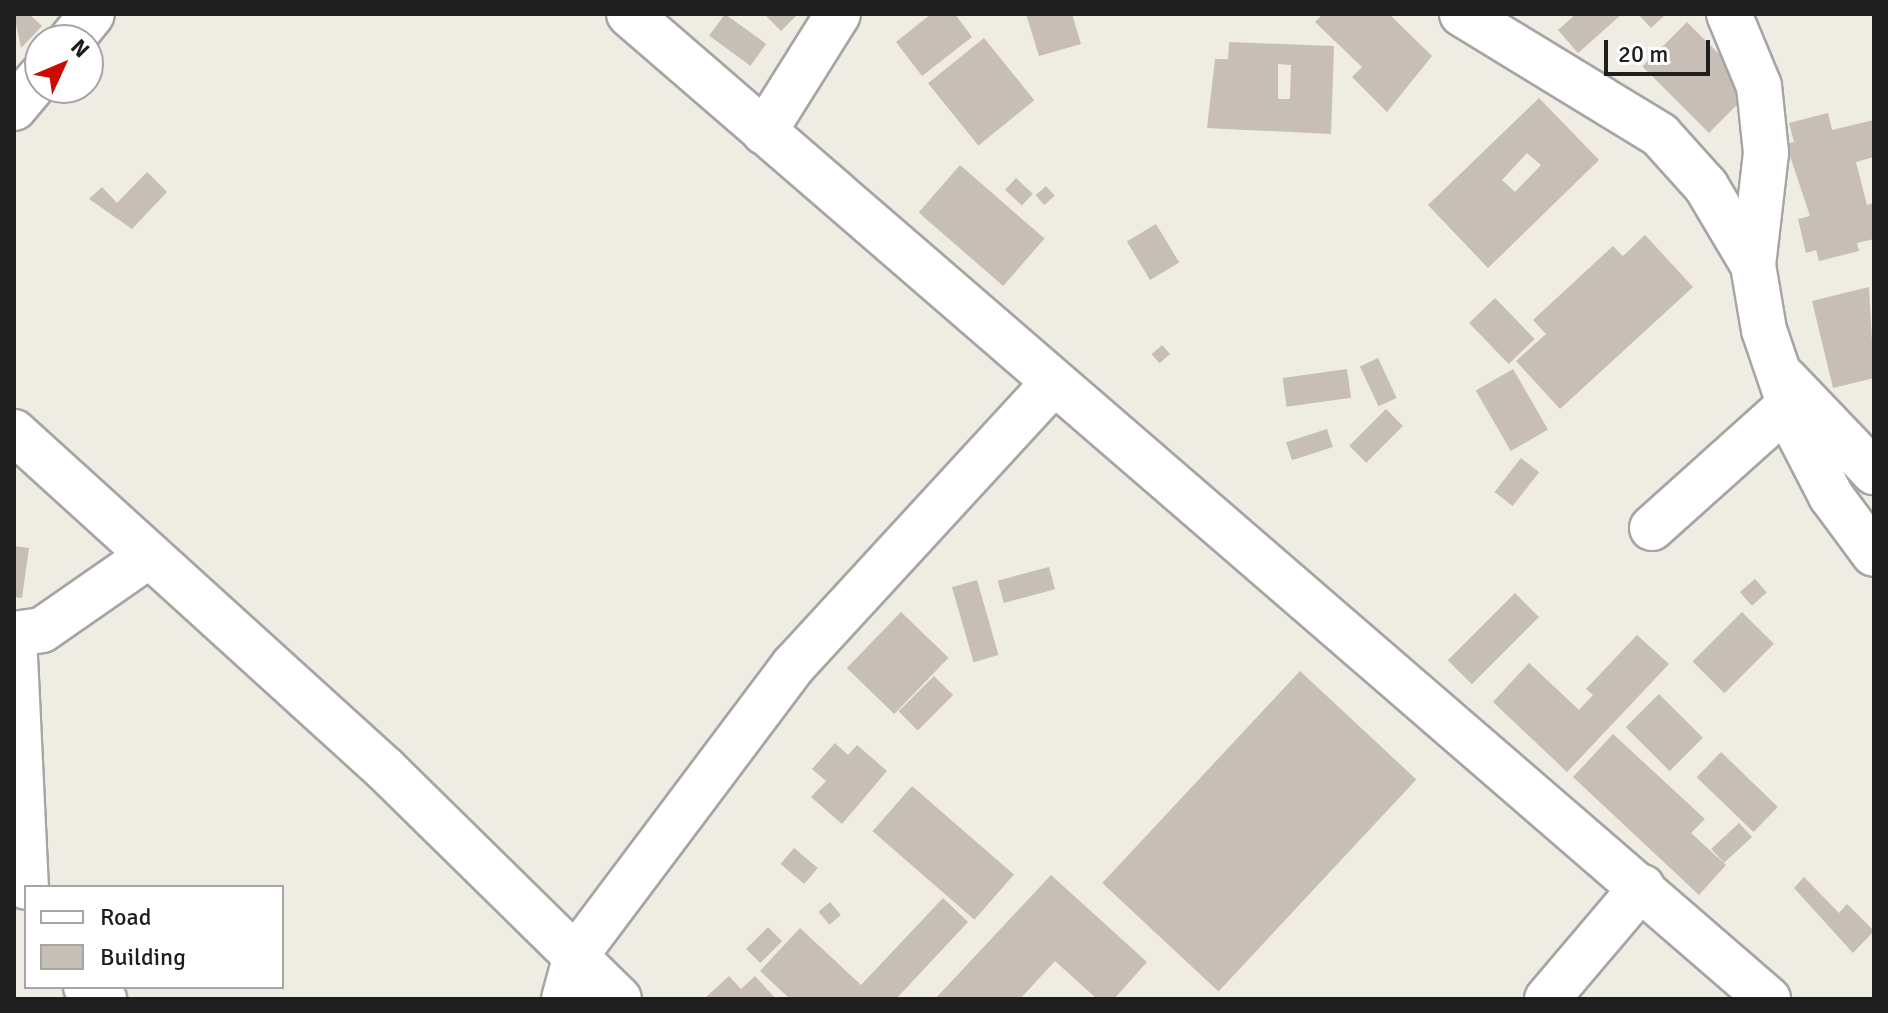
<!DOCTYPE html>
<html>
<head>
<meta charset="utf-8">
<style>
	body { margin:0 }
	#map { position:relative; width:1888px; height:1013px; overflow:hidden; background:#efece3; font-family:Signika,sans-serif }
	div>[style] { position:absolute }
	.building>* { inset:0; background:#c7beb6; transform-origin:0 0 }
	.roads { filter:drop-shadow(2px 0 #a5a5a5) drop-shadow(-2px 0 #a5a5a5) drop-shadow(0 2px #a5a5a5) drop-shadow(0 -2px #a5a5a5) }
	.minor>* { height:44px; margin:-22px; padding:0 22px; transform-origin:22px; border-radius:22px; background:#fff }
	span { translate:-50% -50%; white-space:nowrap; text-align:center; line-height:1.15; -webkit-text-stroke:8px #fff; paint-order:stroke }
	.frame { position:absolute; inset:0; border:16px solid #1e1e1e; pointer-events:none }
	.legend { position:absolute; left:24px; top:885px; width:260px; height:104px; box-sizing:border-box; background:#fff; border:2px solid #a5a5a5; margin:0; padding:10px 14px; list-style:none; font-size:24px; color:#1e1e1e }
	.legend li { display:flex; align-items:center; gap:16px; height:40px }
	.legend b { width:40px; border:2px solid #a5a5a5 }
	.north { position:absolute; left:24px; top:24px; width:80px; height:80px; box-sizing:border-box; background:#fff; border:2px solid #a5a5a5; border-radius:50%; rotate:46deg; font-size:22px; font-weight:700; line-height:32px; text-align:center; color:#1e1e1e }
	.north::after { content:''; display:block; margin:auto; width:28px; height:36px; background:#cb0b00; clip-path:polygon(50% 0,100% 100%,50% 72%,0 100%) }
	.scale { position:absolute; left:1604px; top:40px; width:106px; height:36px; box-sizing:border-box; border:4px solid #1e1e1e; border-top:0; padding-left:10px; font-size:24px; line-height:28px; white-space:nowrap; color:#1e1e1e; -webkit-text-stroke:6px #fff; paint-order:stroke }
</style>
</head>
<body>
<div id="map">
	<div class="building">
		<i style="clip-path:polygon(14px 14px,29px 14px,42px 26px,21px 48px)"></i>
		<i style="left:725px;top:14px;width:51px;height:27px;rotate:36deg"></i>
		<i style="clip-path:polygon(764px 14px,798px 14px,781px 31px)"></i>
		<i style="clip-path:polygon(931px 14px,955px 14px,972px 37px,922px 76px,896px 42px)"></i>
		<i style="clip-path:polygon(1026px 14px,1072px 14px,1081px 44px,1039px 56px)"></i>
		<i style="clip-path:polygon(1323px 14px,1389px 14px,1432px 56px,1387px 112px,1352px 77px,1362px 67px,1315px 22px)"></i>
		<i style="clip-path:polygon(1576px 14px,1622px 14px,1578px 53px,1558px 30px)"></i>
		<i style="clip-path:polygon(1638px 14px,1666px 14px,1651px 28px)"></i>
		<i style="left:1687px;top:22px;width:94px;height:63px;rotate:45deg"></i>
		<i style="left:984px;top:38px;width:80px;height:72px;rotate:51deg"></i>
		<i style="clip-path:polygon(evenodd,1229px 42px,1334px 46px,1331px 134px,1207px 128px,1215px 59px,1228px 59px,1229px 42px,1278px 64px,1291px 65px,1290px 99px,1278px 99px,1278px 64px)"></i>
		<i style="clip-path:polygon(evenodd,1539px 98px,1599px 160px,1488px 268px,1428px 205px,1539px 98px,1527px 153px,1541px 165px,1515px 192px,1502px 180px,1527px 153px)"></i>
		<i style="clip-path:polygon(1828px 113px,1832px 130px,1874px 120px,1874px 157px,1856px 162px,1867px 205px,1874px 203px,1874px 239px,1857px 243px,1859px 251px,1819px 261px,1816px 250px,1806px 253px,1798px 219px,1810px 216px,1786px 144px,1794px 142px,1789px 123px)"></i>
		<i style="left:960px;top:165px;width:112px;height:63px;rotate:41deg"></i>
		<i style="clip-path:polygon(147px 172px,167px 192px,132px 229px,89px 199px,102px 187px,117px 203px)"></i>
		<i style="left:1016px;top:178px;width:23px;height:16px;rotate:43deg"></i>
		<i style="left:1046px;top:186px;width:13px;height:14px;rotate:48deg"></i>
		<i style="left:1156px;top:224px;width:45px;height:34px;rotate:59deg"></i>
		<i style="clip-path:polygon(1645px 235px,1693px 287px,1560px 409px,1516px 361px,1546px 334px,1533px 320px,1613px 246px,1623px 256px)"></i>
		<i style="clip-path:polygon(1869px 287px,1874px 378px,1833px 388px,1812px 301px)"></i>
		<i style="left:1495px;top:298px;width:57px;height:36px;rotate:46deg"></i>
		<i style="left:1162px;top:345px;width:12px;height:14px;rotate:48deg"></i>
		<i style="left:1378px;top:358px;width:44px;height:20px;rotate:65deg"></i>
		<i style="left:1347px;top:369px;width:29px;height:65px;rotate:82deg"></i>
		<i style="left:1513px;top:369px;width:70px;height:43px;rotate:60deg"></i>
		<i style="left:1386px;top:409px;width:24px;height:52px;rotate:45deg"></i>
		<i style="left:1327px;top:429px;width:19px;height:43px;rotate:72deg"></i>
		<i style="left:1521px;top:458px;width:23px;height:43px;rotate:38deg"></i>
		<i style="clip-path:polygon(14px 546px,29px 548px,22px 598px,14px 597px)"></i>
		<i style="left:1049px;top:567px;width:23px;height:53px;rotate:75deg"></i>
		<i style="left:1755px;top:579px;width:18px;height:20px;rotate:49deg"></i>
		<i style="left:977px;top:580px;width:78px;height:26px;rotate:74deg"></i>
		<i style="left:1515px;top:593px;width:34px;height:95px;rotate:45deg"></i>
		<i style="left:901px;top:612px;width:66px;height:78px;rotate:44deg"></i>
		<i style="left:1742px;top:612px;width:45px;height:70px;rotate:45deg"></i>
		<i style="clip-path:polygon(1637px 635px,1669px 664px,1567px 772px,1493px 702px,1529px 663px,1579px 710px,1593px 695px,1586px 689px)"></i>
		<i style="left:1300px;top:671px;width:159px;height:290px;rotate:43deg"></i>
		<i style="left:934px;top:676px;width:27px;height:50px;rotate:45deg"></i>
		<i style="left:1659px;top:694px;width:62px;height:47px;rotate:45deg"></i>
		<i style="clip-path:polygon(1613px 734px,1705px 819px,1691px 833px,1726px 865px,1699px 895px,1573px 777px)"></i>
		<i style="clip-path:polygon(835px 743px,848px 755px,857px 745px,887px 771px,842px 824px,811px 797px,826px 781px,812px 769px)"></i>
		<i style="left:1721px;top:752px;width:79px;height:35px;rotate:44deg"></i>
		<i style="left:912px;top:786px;width:135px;height:60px;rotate:41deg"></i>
		<i style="left:1739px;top:823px;width:19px;height:38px;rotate:47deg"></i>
		<i style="left:794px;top:848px;width:31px;height:21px;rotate:40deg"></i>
		<i style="clip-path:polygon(1051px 875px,1147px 962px,1114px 999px,1097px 999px,1055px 961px,1020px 999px,935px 999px)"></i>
		<i style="clip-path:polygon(1804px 877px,1839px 913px,1847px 904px,1874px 931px,1853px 953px,1794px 888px)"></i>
		<i style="clip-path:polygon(943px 898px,968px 922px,896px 999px,790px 999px,760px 971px,800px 928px,861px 985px)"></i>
		<i style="left:830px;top:902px;width:17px;height:15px;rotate:50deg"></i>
		<i style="left:768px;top:927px;width:20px;height:31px;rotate:45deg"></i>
		<i style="clip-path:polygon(729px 976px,741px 989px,755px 976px,776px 999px,704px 999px)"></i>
	</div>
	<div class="roads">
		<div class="minor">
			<i style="left:629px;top:14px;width:1506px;rotate:40.85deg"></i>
			<i style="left:1462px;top:14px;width:232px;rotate:31.4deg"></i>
			<i style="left:1660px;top:135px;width:69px;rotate:48deg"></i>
			<i style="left:1706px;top:186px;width:92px;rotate:59.3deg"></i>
			<i style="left:1753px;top:265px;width:66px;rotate:80.4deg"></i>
			<i style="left:1764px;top:330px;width:112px;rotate:71.2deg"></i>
			<i style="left:1800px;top:436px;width:68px;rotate:62.7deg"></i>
			<i style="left:1831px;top:496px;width:72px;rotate:53.4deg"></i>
			<i style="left:1729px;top:14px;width:78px;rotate:67.4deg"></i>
			<i style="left:1759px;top:86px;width:67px;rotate:84deg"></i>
			<i style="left:1766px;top:153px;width:113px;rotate:96.6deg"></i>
			<i style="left:71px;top:40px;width:33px;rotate:-51deg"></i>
			<i style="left:14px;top:108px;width:40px;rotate:-50deg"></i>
			<i style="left:764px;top:132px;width:139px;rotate:-57.9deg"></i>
			<i style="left:1785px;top:379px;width:129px;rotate:46.3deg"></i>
			<i style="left:14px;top:432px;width:501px;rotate:42.25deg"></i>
			<i style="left:385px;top:769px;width:328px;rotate:44.5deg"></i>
			<i style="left:1652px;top:528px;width:184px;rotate:-41.9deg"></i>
			<i style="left:14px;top:634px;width:28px;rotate:-8deg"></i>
			<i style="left:42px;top:630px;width:131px;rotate:-34.8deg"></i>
			<i style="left:14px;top:635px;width:252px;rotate:87.3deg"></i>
			<i style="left:86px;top:987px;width:22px;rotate:34deg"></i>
			<i style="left:564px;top:999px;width:46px;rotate:-74.7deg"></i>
			<i style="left:576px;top:955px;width:363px;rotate:-53.1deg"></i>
			<i style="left:794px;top:665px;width:379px;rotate:-47.4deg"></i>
			<i style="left:1547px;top:999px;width:147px;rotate:-49.7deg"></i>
		</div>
	</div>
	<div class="frame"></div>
	<ul class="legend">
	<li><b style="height:10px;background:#fff"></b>Road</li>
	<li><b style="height:22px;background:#c7beb6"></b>Building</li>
	</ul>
	<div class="north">N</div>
	<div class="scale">20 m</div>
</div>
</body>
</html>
